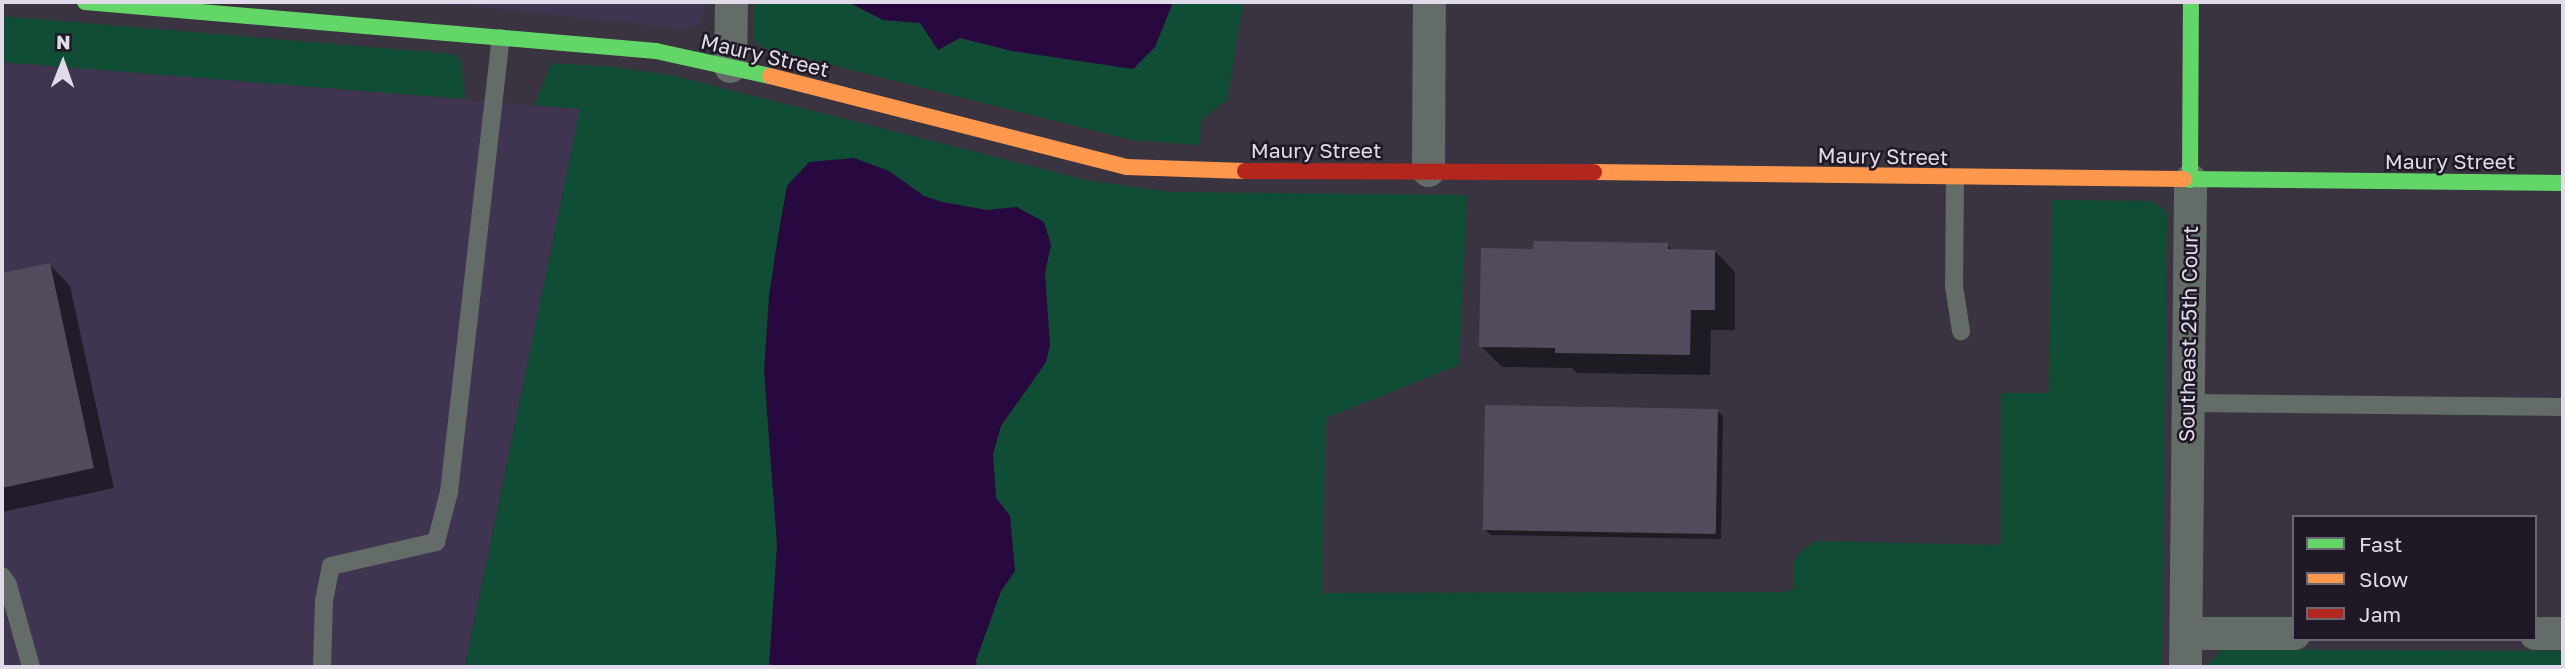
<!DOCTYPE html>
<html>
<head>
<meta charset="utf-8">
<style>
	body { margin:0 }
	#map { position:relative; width:2565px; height:669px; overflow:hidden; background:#393440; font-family:"Golos Text",sans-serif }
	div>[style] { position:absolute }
	.built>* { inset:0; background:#403550 }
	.green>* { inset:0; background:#0f4e34 }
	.water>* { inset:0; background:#27083f }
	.shadow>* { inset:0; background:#0007 }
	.building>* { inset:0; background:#524b5c; transform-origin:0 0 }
	.lane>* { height:18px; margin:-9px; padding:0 9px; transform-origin:9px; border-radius:9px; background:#646c68 }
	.street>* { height:33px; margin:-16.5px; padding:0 16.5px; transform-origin:16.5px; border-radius:16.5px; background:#646c68 }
	.fast>* { height:16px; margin:-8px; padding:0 8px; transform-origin:8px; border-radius:8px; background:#63d668 }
	.slow>* { height:16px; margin:-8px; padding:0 8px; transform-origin:8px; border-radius:8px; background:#ff974d }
	.jam>* { height:16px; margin:-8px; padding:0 8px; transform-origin:8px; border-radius:8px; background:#b3261e }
	span { translate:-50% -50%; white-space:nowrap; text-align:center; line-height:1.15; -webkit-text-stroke:5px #1e1924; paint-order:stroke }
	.street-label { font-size:21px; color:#e0dae9 }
	.frame { position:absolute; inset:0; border:4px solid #e0dae9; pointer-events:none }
	.legend { position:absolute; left:2292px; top:515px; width:245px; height:126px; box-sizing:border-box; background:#1e1924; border:2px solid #6c6673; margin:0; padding:9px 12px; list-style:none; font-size:21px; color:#e0dae9 }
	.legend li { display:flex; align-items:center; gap:14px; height:35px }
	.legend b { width:35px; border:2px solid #6c6673 }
	.north { position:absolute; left:28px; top:28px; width:70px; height:70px; -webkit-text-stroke:5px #1e1924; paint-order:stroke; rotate:1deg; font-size:19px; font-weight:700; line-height:28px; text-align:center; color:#e0dae9 }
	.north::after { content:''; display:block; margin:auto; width:24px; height:32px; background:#e0dae9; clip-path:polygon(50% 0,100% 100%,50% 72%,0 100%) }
</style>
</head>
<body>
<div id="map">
	<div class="built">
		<i style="clip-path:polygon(429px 2px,707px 2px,699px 25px,684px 29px)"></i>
		<i style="clip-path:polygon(2px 62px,580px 109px,464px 667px,2px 667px)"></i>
	</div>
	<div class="green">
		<i style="clip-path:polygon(754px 2px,848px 2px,883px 20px,920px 23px,960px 38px,1012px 51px,1133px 69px,1155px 47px,1173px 2px,1243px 2px,1227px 100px,1201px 120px,1200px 145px,1132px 140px,764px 48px,754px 41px)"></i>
		<i style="clip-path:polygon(2px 16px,454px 54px,461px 61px,465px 99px,2px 62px)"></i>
		<i style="clip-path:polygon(552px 63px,614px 67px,675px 76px,1086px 180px,1169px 192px,1467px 195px,1459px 365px,1326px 418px,1322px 593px,1784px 592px,1794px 590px,1794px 563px,1801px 551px,1815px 541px,2001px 545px,2001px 393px,2049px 393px,2052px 200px,2152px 201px,2167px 212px,2162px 667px,977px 667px,976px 660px,1001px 591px,1015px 571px,1010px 516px,996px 498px,993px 454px,1001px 426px,1046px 362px,1050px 345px,1045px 273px,1051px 245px,1017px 207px,987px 210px,942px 202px,924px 196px,889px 171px,777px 545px,769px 667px,465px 667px,580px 109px,534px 105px)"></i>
		<i style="clip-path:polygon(2222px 649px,2563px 651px,2563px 667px,2206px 667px)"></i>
	</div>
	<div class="water">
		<i style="clip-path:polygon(848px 2px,1173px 2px,1155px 47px,1133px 69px,1012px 51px,960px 38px,938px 50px,920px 23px,883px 20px)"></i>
		<i style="clip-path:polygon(854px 158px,889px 171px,924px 196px,942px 202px,987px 210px,1017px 207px,1044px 222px,1051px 245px,1045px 273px,1050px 345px,1046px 362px,1001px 426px,993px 454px,996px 498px,1010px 516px,1015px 571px,1001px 591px,976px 660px,977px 667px,769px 667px,777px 545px,764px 371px,769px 296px,778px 236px,787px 186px,809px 162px)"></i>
	</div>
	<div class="shadow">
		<i style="clip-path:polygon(1667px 245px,1673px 251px,1715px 251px,1735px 272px,1735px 330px,1711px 330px,1710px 375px,1577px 373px,1572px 368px,1502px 367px,1481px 346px,1535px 251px)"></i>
		<i style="clip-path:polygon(50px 265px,70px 286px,114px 488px,2px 512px,2px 275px)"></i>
		<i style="clip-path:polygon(1717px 411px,1723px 416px,1721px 539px,1491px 535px,1485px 530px)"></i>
	</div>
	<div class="building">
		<i style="clip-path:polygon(1534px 241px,1668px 243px,1668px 249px,1715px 250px,1715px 310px,1691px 310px,1690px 355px,1555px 353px,1555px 348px,1479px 347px,1481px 248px,1533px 249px)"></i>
		<i style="clip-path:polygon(50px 263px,94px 468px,2px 488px,2px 273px)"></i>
		<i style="left:1485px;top:405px;width:233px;height:125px;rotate:1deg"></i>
	</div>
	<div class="lane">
		<i style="left:1955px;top:178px;width:108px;rotate:90.5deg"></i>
		<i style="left:1954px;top:286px;width:46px;rotate:81.2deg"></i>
		<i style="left:2188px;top:403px;width:375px;rotate:0.6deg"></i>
		<i style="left:2px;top:576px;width:11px;rotate:56deg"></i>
		<i style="left:8px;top:585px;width:85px;rotate:74.3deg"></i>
		<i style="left:322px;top:667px;width:66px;rotate:-88.3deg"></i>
		<i style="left:324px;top:601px;width:36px;rotate:-79deg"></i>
		<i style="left:331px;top:566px;width:108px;rotate:-12.9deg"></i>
		<i style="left:436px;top:542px;width:52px;rotate:-75.4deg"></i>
		<i style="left:449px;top:492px;width:457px;rotate:-83.5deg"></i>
	</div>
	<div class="street">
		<i style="left:730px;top:66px;width:64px;rotate:-89.1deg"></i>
		<i style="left:1428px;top:170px;width:168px;rotate:-89.7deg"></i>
		<i style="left:2186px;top:633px;width:108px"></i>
		<i style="left:2535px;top:633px;width:28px"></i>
		<i style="left:2185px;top:667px;width:487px;rotate:-89.4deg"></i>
	</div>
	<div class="fast">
		<i style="left:85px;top:2px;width:573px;rotate:4.9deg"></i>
		<i style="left:656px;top:51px;width:117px;rotate:12.4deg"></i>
		<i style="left:2184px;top:179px;width:379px;rotate:0.6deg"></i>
		<i style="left:2190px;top:180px;width:178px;rotate:-89.7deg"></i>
	</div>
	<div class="slow">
		<i style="left:770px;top:76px;width:367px;rotate:14.3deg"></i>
		<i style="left:1126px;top:167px;width:119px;rotate:1.9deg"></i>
		<i style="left:1594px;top:172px;width:590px;rotate:0.68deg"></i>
	</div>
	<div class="jam">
		<i style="left:1245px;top:171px;width:349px;rotate:0.2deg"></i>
	</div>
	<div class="street-label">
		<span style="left:765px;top:55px;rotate:13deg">Maury Street</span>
		<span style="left:1316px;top:150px">Maury Street</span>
		<span style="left:1883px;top:156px;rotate:1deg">Maury Street</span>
		<span style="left:2450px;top:161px">Maury Street</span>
		<span style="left:2188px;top:334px;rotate:-89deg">Southeast 25th Court</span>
	</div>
	<div class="frame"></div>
	<ul class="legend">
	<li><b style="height:9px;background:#63d668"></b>Fast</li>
	<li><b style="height:9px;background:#ff974d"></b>Slow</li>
	<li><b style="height:9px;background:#b3261e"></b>Jam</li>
	</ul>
	<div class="north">N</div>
</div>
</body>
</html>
